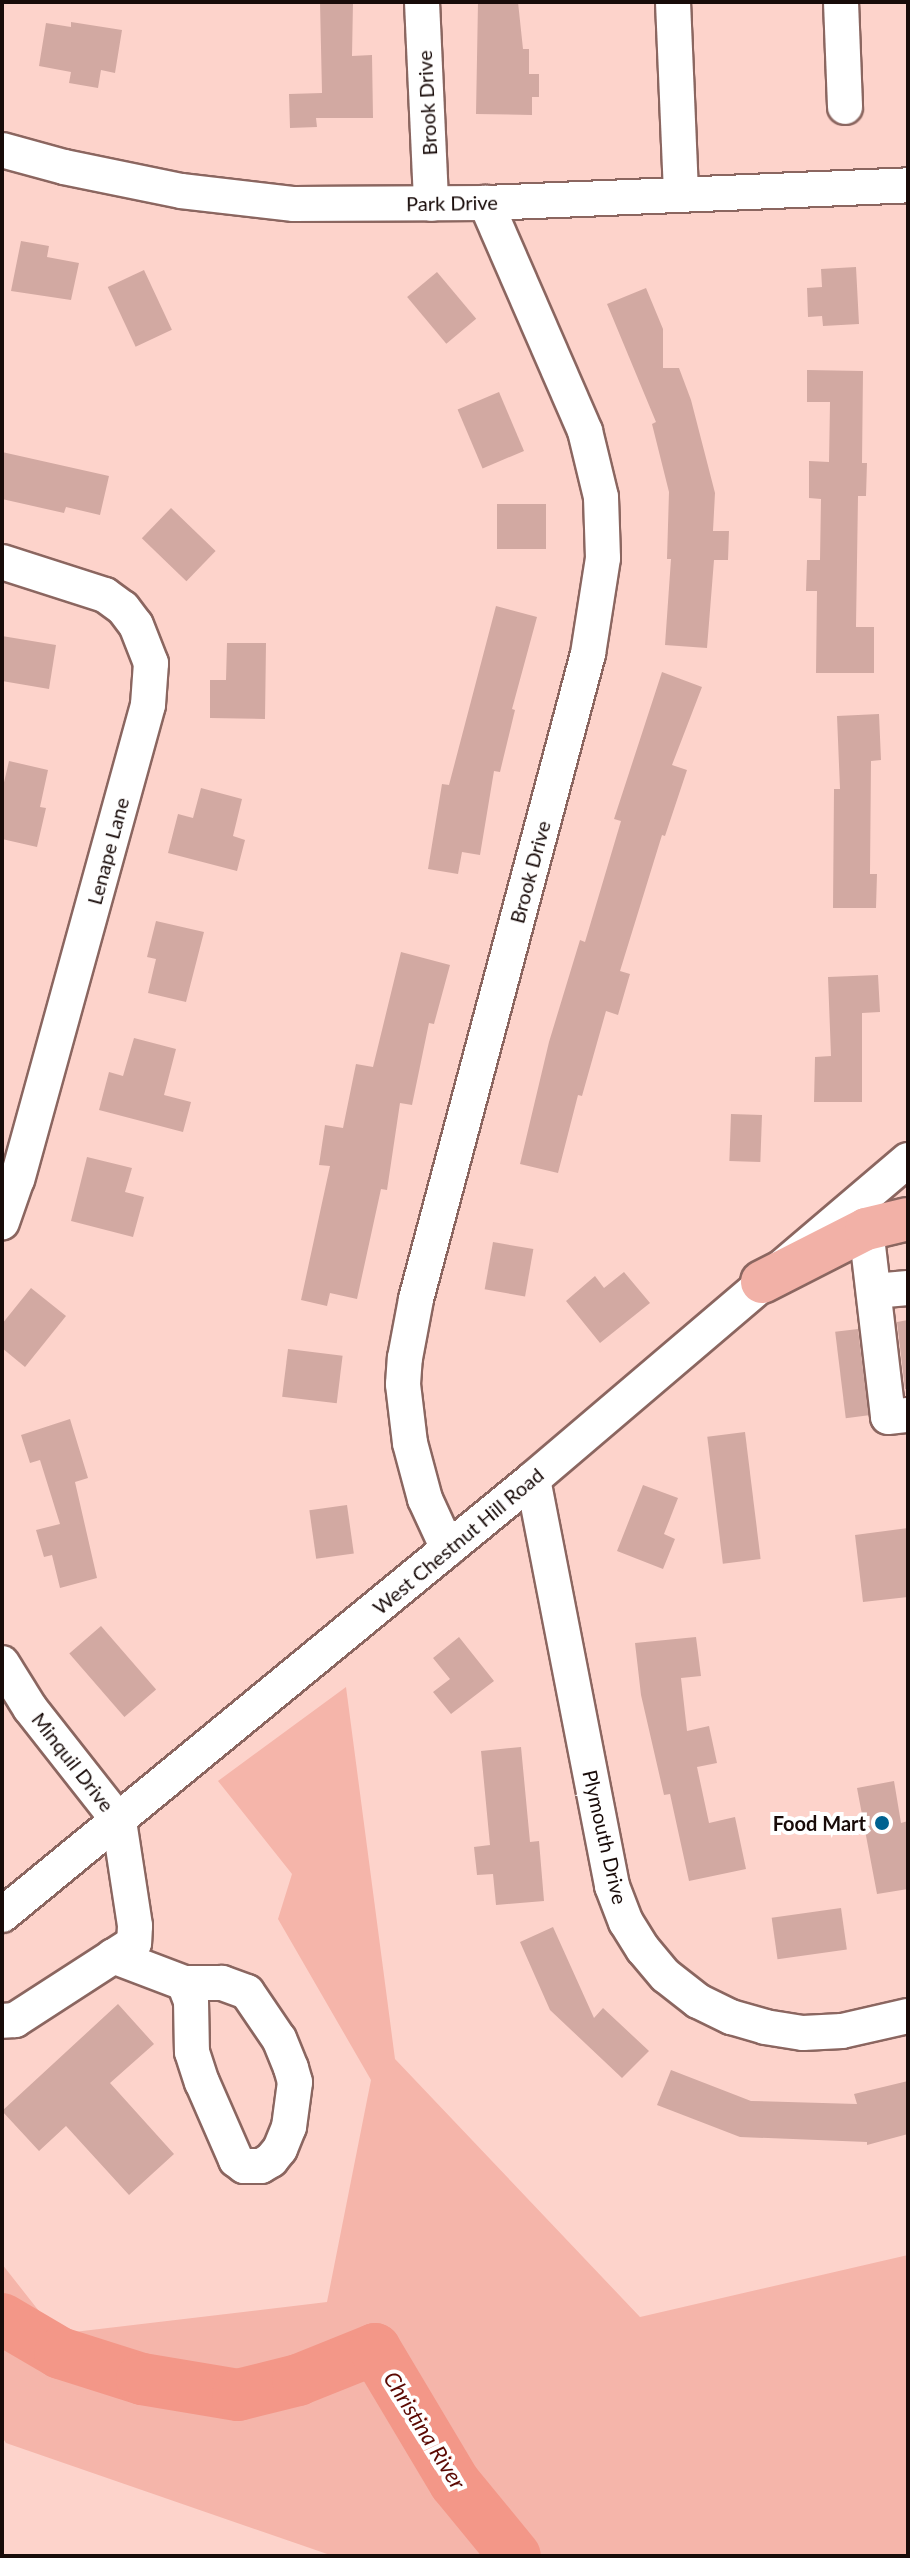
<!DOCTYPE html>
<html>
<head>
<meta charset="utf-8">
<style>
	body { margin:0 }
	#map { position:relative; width:910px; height:2558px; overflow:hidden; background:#fdd3cb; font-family:Lato,sans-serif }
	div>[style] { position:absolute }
	.green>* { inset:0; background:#f5b5aa }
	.river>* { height:52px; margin:-26px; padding:0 26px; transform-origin:26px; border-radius:26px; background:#f39788 }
	.building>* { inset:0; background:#d2a9a2; transform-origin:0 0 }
	.roads { filter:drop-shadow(2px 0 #8b6660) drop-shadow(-2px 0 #8b6660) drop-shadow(0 2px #8b6660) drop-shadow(0 -2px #8b6660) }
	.minor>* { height:34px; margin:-17px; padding:0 17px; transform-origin:17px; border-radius:17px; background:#fff }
	.major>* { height:42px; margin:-21px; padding:0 21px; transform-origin:21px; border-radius:21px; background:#f2b1a7 }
	.dots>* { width:22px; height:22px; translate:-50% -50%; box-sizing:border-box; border:4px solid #fff; border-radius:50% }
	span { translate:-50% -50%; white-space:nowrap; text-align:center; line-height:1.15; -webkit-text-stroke:8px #fff; paint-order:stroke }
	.street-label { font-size:20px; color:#180b09 }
	.poi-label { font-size:20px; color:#180b09; font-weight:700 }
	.right { translate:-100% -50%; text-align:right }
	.water-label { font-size:22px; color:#5b0903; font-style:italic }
	.frame { position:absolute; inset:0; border:4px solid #180b09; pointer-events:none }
</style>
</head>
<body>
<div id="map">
	<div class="green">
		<i style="clip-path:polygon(346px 1687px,395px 2059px,640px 2317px,908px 2255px,908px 2556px,333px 2556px,6px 2443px,2px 2437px,2px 2264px,57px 2334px,327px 2302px,371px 2080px,278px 1919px,292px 1874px,218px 1781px)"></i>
	</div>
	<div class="river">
		<i style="left:2px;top:2319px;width:67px;rotate:30.4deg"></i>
		<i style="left:60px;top:2353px;width:86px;rotate:17.6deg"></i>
		<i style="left:142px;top:2379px;width:97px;rotate:9.5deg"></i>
		<i style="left:238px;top:2395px;width:62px;rotate:-14deg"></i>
		<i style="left:298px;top:2380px;width:83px;rotate:-21.9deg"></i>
		<i style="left:375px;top:2349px;width:156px;rotate:59.2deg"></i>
		<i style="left:455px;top:2483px;width:94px;rotate:50.6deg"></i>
	</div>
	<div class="building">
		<i style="clip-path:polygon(320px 2px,353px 2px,352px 56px,372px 55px,373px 118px,316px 118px,317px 127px,290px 128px,289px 94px,322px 93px)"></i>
		<i style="clip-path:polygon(478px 2px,518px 2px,523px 49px,529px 49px,529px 74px,539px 74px,539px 97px,532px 97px,532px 115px,476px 114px)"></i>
		<i style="clip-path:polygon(71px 22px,122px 30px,115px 73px,101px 70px,98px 88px,69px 83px,71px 72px,39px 66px,46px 23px,71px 27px)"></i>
		<i style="clip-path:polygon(21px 241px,49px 246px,47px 257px,79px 263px,71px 300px,11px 291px)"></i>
		<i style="clip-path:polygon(856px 267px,859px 324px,823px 326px,822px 316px,808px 317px,807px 288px,822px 287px,821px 269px)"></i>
		<i style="left:144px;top:270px;width:66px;height:40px;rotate:65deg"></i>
		<i style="left:437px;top:272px;width:61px;height:39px;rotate:50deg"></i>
		<i style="clip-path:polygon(646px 288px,663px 329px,663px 368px,679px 368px,691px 400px,715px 493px,713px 531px,729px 531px,728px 560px,714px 560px,707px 648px,665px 645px,671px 559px,667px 559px,669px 492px,652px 424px,656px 422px,607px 304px)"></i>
		<i style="clip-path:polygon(807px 370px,863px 371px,862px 463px,867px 463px,866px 496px,858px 496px,856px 627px,874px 627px,874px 673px,816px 673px,817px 591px,806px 591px,807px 560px,820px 560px,821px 499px,809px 498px,809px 461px,829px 462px,830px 402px,807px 402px)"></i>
		<i style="left:499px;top:392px;width:64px;height:45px;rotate:67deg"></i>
		<i style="clip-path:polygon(2px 452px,109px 476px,100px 515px,66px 507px,64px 513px,2px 499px)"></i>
		<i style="left:497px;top:504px;width:49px;height:45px"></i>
		<i style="left:171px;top:508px;width:62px;height:42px;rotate:44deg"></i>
		<i style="clip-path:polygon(496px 606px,537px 617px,512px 709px,515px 710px,500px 772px,494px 771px,480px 855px,462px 852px,458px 874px,428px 869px,442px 784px,449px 785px)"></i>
		<i style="clip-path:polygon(2px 636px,56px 645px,49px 689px,2px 681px)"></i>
		<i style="clip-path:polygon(227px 643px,266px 643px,265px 719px,210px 718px,210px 680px,226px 680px)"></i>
		<i style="clip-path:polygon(662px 672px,702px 687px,672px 765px,687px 770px,665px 836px,662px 835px,620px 971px,630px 974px,618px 1015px,606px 1011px,582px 1096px,578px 1095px,558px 1173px,520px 1164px,549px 1042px,580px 940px,585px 942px,621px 821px,614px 819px)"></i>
		<i style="clip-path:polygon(879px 714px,881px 760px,871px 761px,870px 874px,877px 874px,876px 908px,833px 908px,834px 789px,840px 789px,837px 716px)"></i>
		<i style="clip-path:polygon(9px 761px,48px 770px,40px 807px,46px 808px,37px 847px,2px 839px,2px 791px)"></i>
		<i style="clip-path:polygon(201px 788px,242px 799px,233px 836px,245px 840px,237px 871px,168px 853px,178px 814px,193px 818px)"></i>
		<i style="clip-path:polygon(156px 921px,204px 932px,186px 1002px,148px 993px,156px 959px,147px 957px)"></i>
		<i style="clip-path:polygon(401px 952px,450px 965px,434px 1024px,429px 1023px,412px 1105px,400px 1103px,387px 1190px,381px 1189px,357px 1299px,330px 1293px,327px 1306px,301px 1300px,330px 1166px,319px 1165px,325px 1125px,343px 1128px,356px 1064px,373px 1067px)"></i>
		<i style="clip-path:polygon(878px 975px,880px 1012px,862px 1013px,862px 1102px,814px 1102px,815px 1057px,831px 1056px,828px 977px)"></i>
		<i style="clip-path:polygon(134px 1038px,176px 1049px,164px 1095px,191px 1102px,183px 1132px,99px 1110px,109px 1072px,123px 1076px)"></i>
		<i style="left:731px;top:1114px;width:31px;height:47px;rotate:2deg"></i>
		<i style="clip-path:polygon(87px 1157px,132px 1168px,125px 1192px,144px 1197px,133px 1237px,71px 1221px)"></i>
		<i style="left:493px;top:1242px;width:41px;height:48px;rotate:10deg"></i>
		<i style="clip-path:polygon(624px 1272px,650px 1303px,600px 1343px,566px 1301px,595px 1276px,604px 1288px)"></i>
		<i style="clip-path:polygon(31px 1288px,66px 1316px,25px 1367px,2px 1348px,2px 1324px)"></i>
		<i style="clip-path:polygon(908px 1320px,908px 1389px,905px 1389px,897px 1322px)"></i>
		<i style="left:858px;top:1329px;width:87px;height:23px;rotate:83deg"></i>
		<i style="left:288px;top:1349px;width:55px;height:48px;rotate:7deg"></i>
		<i style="clip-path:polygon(70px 1419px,88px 1478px,75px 1482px,97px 1578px,60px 1588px,52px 1555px,44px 1557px,36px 1530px,60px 1524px,40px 1460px,30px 1463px,21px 1435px)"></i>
		<i style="left:745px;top:1432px;width:128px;height:38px;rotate:83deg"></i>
		<i style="clip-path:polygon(643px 1485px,678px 1498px,664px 1534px,675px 1539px,663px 1569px,617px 1551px)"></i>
		<i style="left:347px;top:1505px;width:49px;height:38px;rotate:82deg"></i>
		<i style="clip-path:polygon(908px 1528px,908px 1597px,863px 1602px,855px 1535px)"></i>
		<i style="left:101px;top:1626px;width:84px;height:42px;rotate:49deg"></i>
		<i style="clip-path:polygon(459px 1637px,494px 1681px,451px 1714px,433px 1692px,450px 1679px,433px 1658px)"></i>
		<i style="clip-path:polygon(696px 1637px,701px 1676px,681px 1678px,687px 1731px,709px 1726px,717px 1763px,697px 1767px,709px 1823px,735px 1817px,746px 1869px,689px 1881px,670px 1794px,664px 1795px,641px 1695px,635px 1643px)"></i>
		<i style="clip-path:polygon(521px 1747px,530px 1842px,539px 1841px,544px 1901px,496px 1905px,493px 1874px,477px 1875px,474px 1847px,490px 1845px,481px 1751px)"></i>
		<i style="clip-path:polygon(894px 1781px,901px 1823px,908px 1821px,908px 1889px,877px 1894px,857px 1788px)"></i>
		<i style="left:841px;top:1908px;width:42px;height:70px;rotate:82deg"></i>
		<i style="clip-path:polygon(553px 1927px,594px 2018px,603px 2008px,649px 2051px,622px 2078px,550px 2010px,520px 1942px)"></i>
		<i style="clip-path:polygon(118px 2004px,154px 2044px,110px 2083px,174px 2154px,129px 2195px,66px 2126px,39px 2151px,2px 2111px)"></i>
		<i style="clip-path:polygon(671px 2070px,751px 2101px,857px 2104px,854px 2094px,908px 2081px,908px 2134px,867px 2145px,867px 2142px,740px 2137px,657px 2105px)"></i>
	</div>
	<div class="roads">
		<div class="minor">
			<i style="left:422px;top:2px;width:202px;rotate:87.4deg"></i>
			<i style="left:673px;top:2px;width:192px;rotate:87.6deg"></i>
			<i style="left:841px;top:2px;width:105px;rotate:87.8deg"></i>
			<i style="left:2px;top:150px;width:64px;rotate:15.3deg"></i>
			<i style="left:64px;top:167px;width:119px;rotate:11.6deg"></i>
			<i style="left:181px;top:191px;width:114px;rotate:6.6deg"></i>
			<i style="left:294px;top:204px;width:192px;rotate:-0.3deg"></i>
			<i style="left:486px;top:203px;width:422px;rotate:-2.4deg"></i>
			<i style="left:2px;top:562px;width:108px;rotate:17.8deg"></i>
			<i style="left:105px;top:595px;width:22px;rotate:36deg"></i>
			<i style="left:123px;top:608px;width:21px;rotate:53deg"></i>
			<i style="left:136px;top:625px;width:41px;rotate:68.5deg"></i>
			<i style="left:151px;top:663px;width:42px;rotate:94.1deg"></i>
			<i style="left:148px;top:705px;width:492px;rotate:105.4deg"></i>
			<i style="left:17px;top:1179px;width:46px;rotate:109.2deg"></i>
			<i style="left:866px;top:1229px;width:189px;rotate:83.3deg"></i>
			<i style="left:888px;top:1417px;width:20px;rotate:-6deg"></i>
			<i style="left:874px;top:1291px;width:34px;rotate:-5deg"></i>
			<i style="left:533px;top:1479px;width:415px;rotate:79deg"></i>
			<i style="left:612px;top:1886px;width:39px;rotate:69deg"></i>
			<i style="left:626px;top:1922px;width:32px;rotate:58deg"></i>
			<i style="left:643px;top:1949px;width:35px;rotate:50deg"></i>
			<i style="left:666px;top:1976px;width:41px;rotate:38deg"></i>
			<i style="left:698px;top:2001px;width:37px;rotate:26deg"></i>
			<i style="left:731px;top:2017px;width:35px;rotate:16deg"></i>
			<i style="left:765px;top:2027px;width:38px;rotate:9deg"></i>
			<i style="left:803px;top:2033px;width:39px;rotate:-3deg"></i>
			<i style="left:842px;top:2031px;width:68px;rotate:-12.8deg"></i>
			<i style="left:448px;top:1549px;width:55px;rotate:-114.7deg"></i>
			<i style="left:425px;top:1499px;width:58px;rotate:-105deg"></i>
			<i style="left:410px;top:1443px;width:59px;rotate:-96.8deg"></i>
			<i style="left:403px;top:1384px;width:26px;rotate:-86deg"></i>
			<i style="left:405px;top:1358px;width:60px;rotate:-79.4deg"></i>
			<i style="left:416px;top:1299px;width:668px;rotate:-75.07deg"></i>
			<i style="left:588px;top:654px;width:97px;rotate:-81.1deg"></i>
			<i style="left:603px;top:558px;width:61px;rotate:-91.9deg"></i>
			<i style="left:601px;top:497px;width:68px;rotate:-103.6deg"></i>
			<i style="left:585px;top:431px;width:249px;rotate:-113.5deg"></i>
			<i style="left:2px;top:1663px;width:53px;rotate:58.1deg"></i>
			<i style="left:30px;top:1708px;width:144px;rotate:51.8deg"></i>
			<i style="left:119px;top:1821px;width:106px;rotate:81.3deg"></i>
			<i style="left:135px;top:1926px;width:17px;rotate:93deg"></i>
			<i style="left:134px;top:1943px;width:142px;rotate:147.1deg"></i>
			<i style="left:15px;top:2020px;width:13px;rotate:176deg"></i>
			<i style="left:2px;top:1915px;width:687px;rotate:-39.39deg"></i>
			<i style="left:533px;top:1479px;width:492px;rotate:-40.4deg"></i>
			<i style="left:113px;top:1956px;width:76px;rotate:20.8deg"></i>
			<i style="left:184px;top:1983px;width:19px;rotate:69deg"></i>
			<i style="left:191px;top:2001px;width:51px;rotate:88.9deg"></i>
			<i style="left:192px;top:2052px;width:32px;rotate:72deg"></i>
			<i style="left:202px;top:2082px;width:85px;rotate:66.4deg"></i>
			<i style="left:236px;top:2160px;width:10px;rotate:37deg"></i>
			<i style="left:244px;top:2166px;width:17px"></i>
			<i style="left:261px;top:2166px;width:12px;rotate:-31deg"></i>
			<i style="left:271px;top:2160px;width:14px;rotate:-51deg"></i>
			<i style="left:280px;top:2149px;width:24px;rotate:-68deg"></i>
			<i style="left:289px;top:2127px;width:45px;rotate:-82.4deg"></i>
			<i style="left:295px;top:2082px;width:15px;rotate:-106deg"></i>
			<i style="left:291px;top:2068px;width:31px;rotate:-112deg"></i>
			<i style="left:279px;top:2039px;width:57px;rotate:-124.2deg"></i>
			<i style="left:247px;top:1992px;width:27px;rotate:-160deg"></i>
			<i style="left:222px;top:1983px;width:38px;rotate:180deg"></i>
		</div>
		<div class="major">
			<i style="left:762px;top:1282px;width:117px;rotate:-27deg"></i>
			<i style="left:866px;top:1229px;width:43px;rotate:-13.4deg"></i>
		</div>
	</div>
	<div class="dots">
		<i style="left:882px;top:1823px;background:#006190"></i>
	</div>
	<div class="street-label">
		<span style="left:427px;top:103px;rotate:-93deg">Brook Drive</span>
		<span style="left:452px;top:203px;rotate:-1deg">Park Drive</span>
		<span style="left:108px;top:851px;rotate:-75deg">Lenape Lane</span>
		<span style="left:530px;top:872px;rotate:-75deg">Brook Drive</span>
		<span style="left:458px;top:1541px;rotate:-40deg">West Chestnut Hill Road</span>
		<span style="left:73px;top:1762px;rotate:52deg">Minquil Drive</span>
		<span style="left:605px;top:1837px;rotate:77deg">Plymouth Drive</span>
	</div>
	<div class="poi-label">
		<span class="right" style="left:866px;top:1823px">Food Mart</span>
	</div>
	<div class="water-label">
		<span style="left:425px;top:2430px;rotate:58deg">Christina River</span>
	</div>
	<div class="frame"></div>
</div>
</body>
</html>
